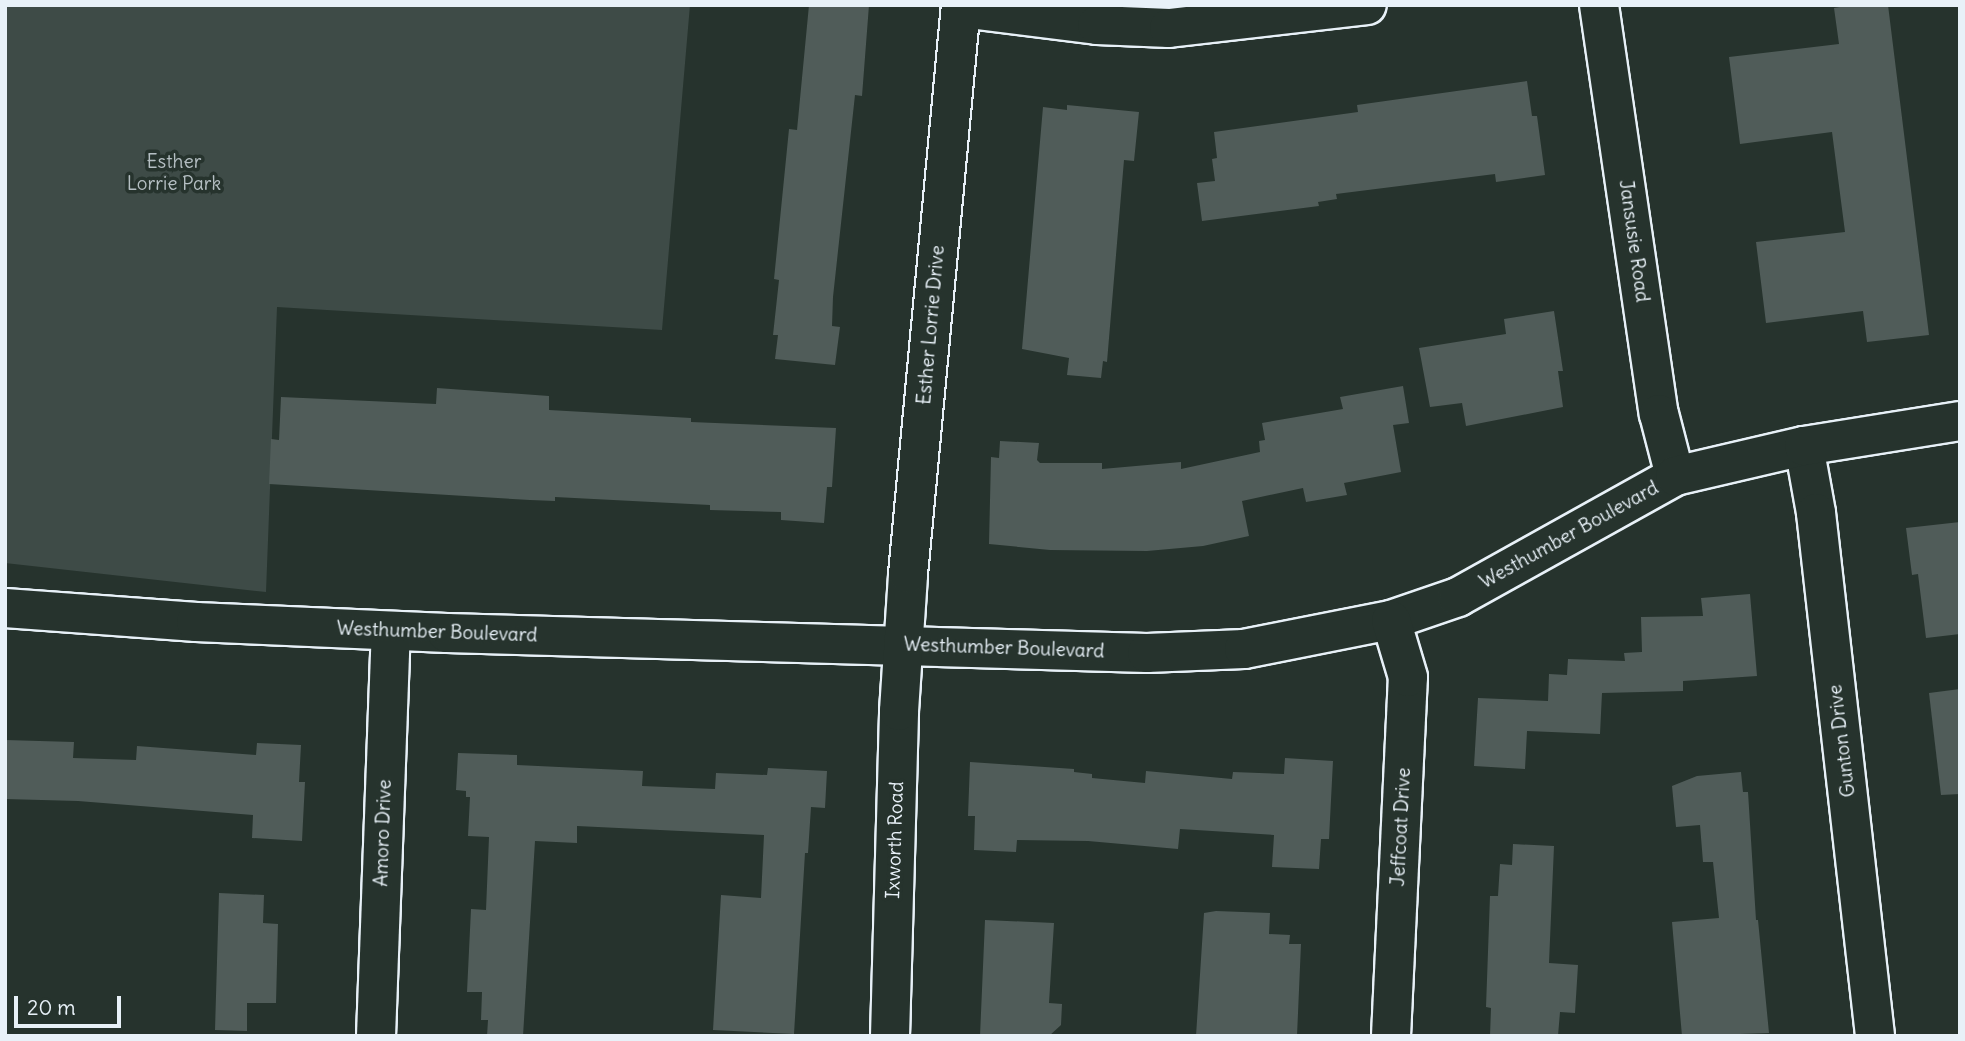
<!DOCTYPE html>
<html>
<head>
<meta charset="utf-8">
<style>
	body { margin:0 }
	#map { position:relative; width:1965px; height:1041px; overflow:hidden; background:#26332d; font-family:Delius,sans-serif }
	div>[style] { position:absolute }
	.green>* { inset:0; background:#3e4b47 }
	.building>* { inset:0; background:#505c59 }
	.roads { filter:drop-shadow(2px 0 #e8f1f8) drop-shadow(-2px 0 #e8f1f8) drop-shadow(0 2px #e8f1f8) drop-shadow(0 -2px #e8f1f8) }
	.minor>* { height:38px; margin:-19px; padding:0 19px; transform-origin:19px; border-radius:19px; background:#26332d }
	span { translate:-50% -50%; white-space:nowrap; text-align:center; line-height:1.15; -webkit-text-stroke:7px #26332d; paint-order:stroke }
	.park-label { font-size:19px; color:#b5bfc3 }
	.street-label { font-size:19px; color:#e8f1f8 }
	.frame { position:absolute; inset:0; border:7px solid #e8f1f8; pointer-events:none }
	.scale { position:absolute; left:14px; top:996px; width:107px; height:32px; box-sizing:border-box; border:4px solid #e8f1f8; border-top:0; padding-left:9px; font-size:21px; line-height:24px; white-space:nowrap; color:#e8f1f8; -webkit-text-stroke:5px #26332d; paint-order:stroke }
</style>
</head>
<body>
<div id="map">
	<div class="green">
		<i style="clip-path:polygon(5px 5px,690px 5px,662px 330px,277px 307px,266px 592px,5px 563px)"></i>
	</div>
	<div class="building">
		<i style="clip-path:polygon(809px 5px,869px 5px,862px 96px,855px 95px,833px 297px,832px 326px,840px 327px,835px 365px,775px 359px,778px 335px,773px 335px,779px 280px,774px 279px,789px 129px,797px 130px)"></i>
		<i style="clip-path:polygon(1852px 5px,1888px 5px,1929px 335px,1867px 342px,1863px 311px,1766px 323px,1756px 242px,1845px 232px,1832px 132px,1740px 144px,1729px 57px,1839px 44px,1834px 8px)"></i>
		<i style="clip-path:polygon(1527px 81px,1532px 116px,1537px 116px,1545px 175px,1496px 182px,1495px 174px,1336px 194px,1337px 199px,1318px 202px,1319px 206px,1202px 221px,1197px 183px,1215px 181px,1212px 159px,1217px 158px,1214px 132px,1358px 112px,1357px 105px)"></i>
		<i style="clip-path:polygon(1067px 105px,1139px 112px,1134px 161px,1124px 160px,1107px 362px,1103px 361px,1101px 378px,1067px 375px,1069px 358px,1022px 349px,1043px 107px,1067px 110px)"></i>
		<i style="clip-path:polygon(1554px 311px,1563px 371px,1558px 371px,1563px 407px,1466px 426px,1462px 403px,1430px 407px,1419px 348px,1506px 334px,1504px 319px)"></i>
		<i style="clip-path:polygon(1403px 386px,1409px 423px,1393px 425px,1401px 472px,1344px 483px,1347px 495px,1306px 502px,1303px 488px,1242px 501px,1249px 536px,1203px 546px,1147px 551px,1050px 550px,989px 544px,991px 457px,999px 458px,1000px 441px,1039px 443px,1037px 460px,1040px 463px,1102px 463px,1102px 469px,1181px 462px,1181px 469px,1260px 452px,1259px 441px,1265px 440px,1262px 423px,1343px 409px,1340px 397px)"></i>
		<i style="clip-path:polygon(437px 388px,549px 396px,549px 410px,691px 418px,691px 422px,836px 428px,832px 487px,827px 487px,824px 523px,781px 520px,781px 512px,710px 510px,710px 505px,555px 497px,555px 501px,530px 500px,269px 484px,271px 439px,279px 440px,281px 397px,436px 404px)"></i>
		<i style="clip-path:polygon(1960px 522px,1960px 634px,1926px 638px,1918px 574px,1912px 575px,1906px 528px)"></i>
		<i style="clip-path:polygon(1750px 594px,1757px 676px,1683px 681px,1683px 691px,1602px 693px,1600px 734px,1527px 731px,1525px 769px,1474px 766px,1478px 698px,1548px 701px,1549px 674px,1567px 675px,1568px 659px,1625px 661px,1624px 653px,1642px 652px,1641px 617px,1703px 616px,1701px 598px)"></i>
		<i style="clip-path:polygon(1960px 689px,1960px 794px,1941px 795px,1929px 693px)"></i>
		<i style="clip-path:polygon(5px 740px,74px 742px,73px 758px,136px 760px,137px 746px,256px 755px,257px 743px,301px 745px,299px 782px,305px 782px,302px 841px,252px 838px,253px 815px,78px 801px,5px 799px)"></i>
		<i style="clip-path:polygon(458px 753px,517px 755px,517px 765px,643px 771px,642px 786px,715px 789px,716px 773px,767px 775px,768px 768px,827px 771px,825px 808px,811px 807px,808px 853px,805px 853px,794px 1034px,713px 1030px,721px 895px,761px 898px,764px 835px,577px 826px,577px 843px,535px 841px,523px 1036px,487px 1036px,488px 1020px,481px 1020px,482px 992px,467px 992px,471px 909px,486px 910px,489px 837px,468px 836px,470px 797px,466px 797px,466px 791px,456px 790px)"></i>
		<i style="clip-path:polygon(1285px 758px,1333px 761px,1329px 839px,1321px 839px,1319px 869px,1272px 867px,1274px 835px,1180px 829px,1178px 849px,1088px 841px,1017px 840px,1016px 852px,974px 850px,975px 816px,968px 816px,970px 762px,1074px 769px,1074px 772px,1092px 774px,1092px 778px,1145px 783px,1146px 771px,1232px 779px,1233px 772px,1284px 774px)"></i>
		<i style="clip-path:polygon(1741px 772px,1743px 792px,1748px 792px,1756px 920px,1758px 920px,1769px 1033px,1682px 1036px,1672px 922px,1719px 918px,1713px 862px,1703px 862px,1700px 825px,1676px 827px,1672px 786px,1697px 776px)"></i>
		<i style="clip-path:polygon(1513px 844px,1554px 846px,1549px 963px,1578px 965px,1575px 1013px,1560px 1012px,1558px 1036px,1490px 1036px,1491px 1008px,1486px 1007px,1490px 896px,1498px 896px,1500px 864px,1512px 865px)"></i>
		<i style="clip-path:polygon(219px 893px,264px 895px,263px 923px,278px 924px,276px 1003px,247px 1003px,247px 1031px,215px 1030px)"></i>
		<i style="clip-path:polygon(1216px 911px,1270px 913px,1269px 934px,1290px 935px,1289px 944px,1301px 944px,1297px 1036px,1196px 1036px,1204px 913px)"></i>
		<i style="clip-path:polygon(985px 920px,1054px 923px,1049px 1003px,1062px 1004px,1061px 1025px,1049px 1036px,980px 1036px)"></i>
	</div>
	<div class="roads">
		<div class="minor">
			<i style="left:1599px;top:5px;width:413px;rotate:81.7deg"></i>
			<i style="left:1659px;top:414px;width:64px;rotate:75.5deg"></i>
			<i style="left:961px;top:8px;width:137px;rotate:7.1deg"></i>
			<i style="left:1097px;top:25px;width:72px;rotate:2.4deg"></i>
			<i style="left:1169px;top:28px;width:199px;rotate:-6.6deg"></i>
			<i style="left:1804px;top:446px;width:68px;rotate:79.8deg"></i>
			<i style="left:1816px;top:513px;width:526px;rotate:83.56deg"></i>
			<i style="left:5px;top:608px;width:192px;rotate:4.2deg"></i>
			<i style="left:196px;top:622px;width:251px;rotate:2.5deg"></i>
			<i style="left:447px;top:633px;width:700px;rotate:1.64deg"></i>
			<i style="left:1147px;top:653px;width:97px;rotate:-2.4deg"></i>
			<i style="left:1244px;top:649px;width:150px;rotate:-11.2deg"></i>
			<i style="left:1391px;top:620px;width:71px;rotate:-18.9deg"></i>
			<i style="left:1458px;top:597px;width:248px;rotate:-29.1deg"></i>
			<i style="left:1675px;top:476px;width:132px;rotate:-13.1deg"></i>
			<i style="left:1804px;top:446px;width:158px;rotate:-9.1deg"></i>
			<i style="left:376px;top:1036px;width:405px;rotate:-87.9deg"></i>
			<i style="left:890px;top:1036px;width:325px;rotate:-88.4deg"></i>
			<i style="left:899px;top:711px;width:137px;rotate:-86.2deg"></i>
			<i style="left:908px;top:574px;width:571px;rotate:-84.68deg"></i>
			<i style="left:1391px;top:1036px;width:359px;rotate:-87.3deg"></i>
			<i style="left:1408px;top:677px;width:59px;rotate:-106.6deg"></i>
		</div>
	</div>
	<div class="park-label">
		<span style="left:174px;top:173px">Esther<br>Lorrie Park</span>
	</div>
	<div class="street-label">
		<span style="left:1634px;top:241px;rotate:82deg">Jansusie Road</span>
		<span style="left:931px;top:325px;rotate:-85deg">Esther Lorrie Drive</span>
		<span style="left:1569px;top:535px;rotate:-29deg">Westhumber Boulevard</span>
		<span style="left:437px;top:632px;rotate:2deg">Westhumber Boulevard</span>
		<span style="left:1004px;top:648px;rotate:2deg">Westhumber Boulevard</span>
		<span style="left:1842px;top:741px;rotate:-97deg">Gunton Drive</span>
		<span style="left:1401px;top:827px;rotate:-87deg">Jeffcoat Drive</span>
		<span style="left:383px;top:833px;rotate:-88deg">Amoro Drive</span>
		<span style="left:895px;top:840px;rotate:-88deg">Ixworth Road</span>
	</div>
	<div class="frame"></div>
	<div class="scale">20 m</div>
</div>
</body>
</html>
